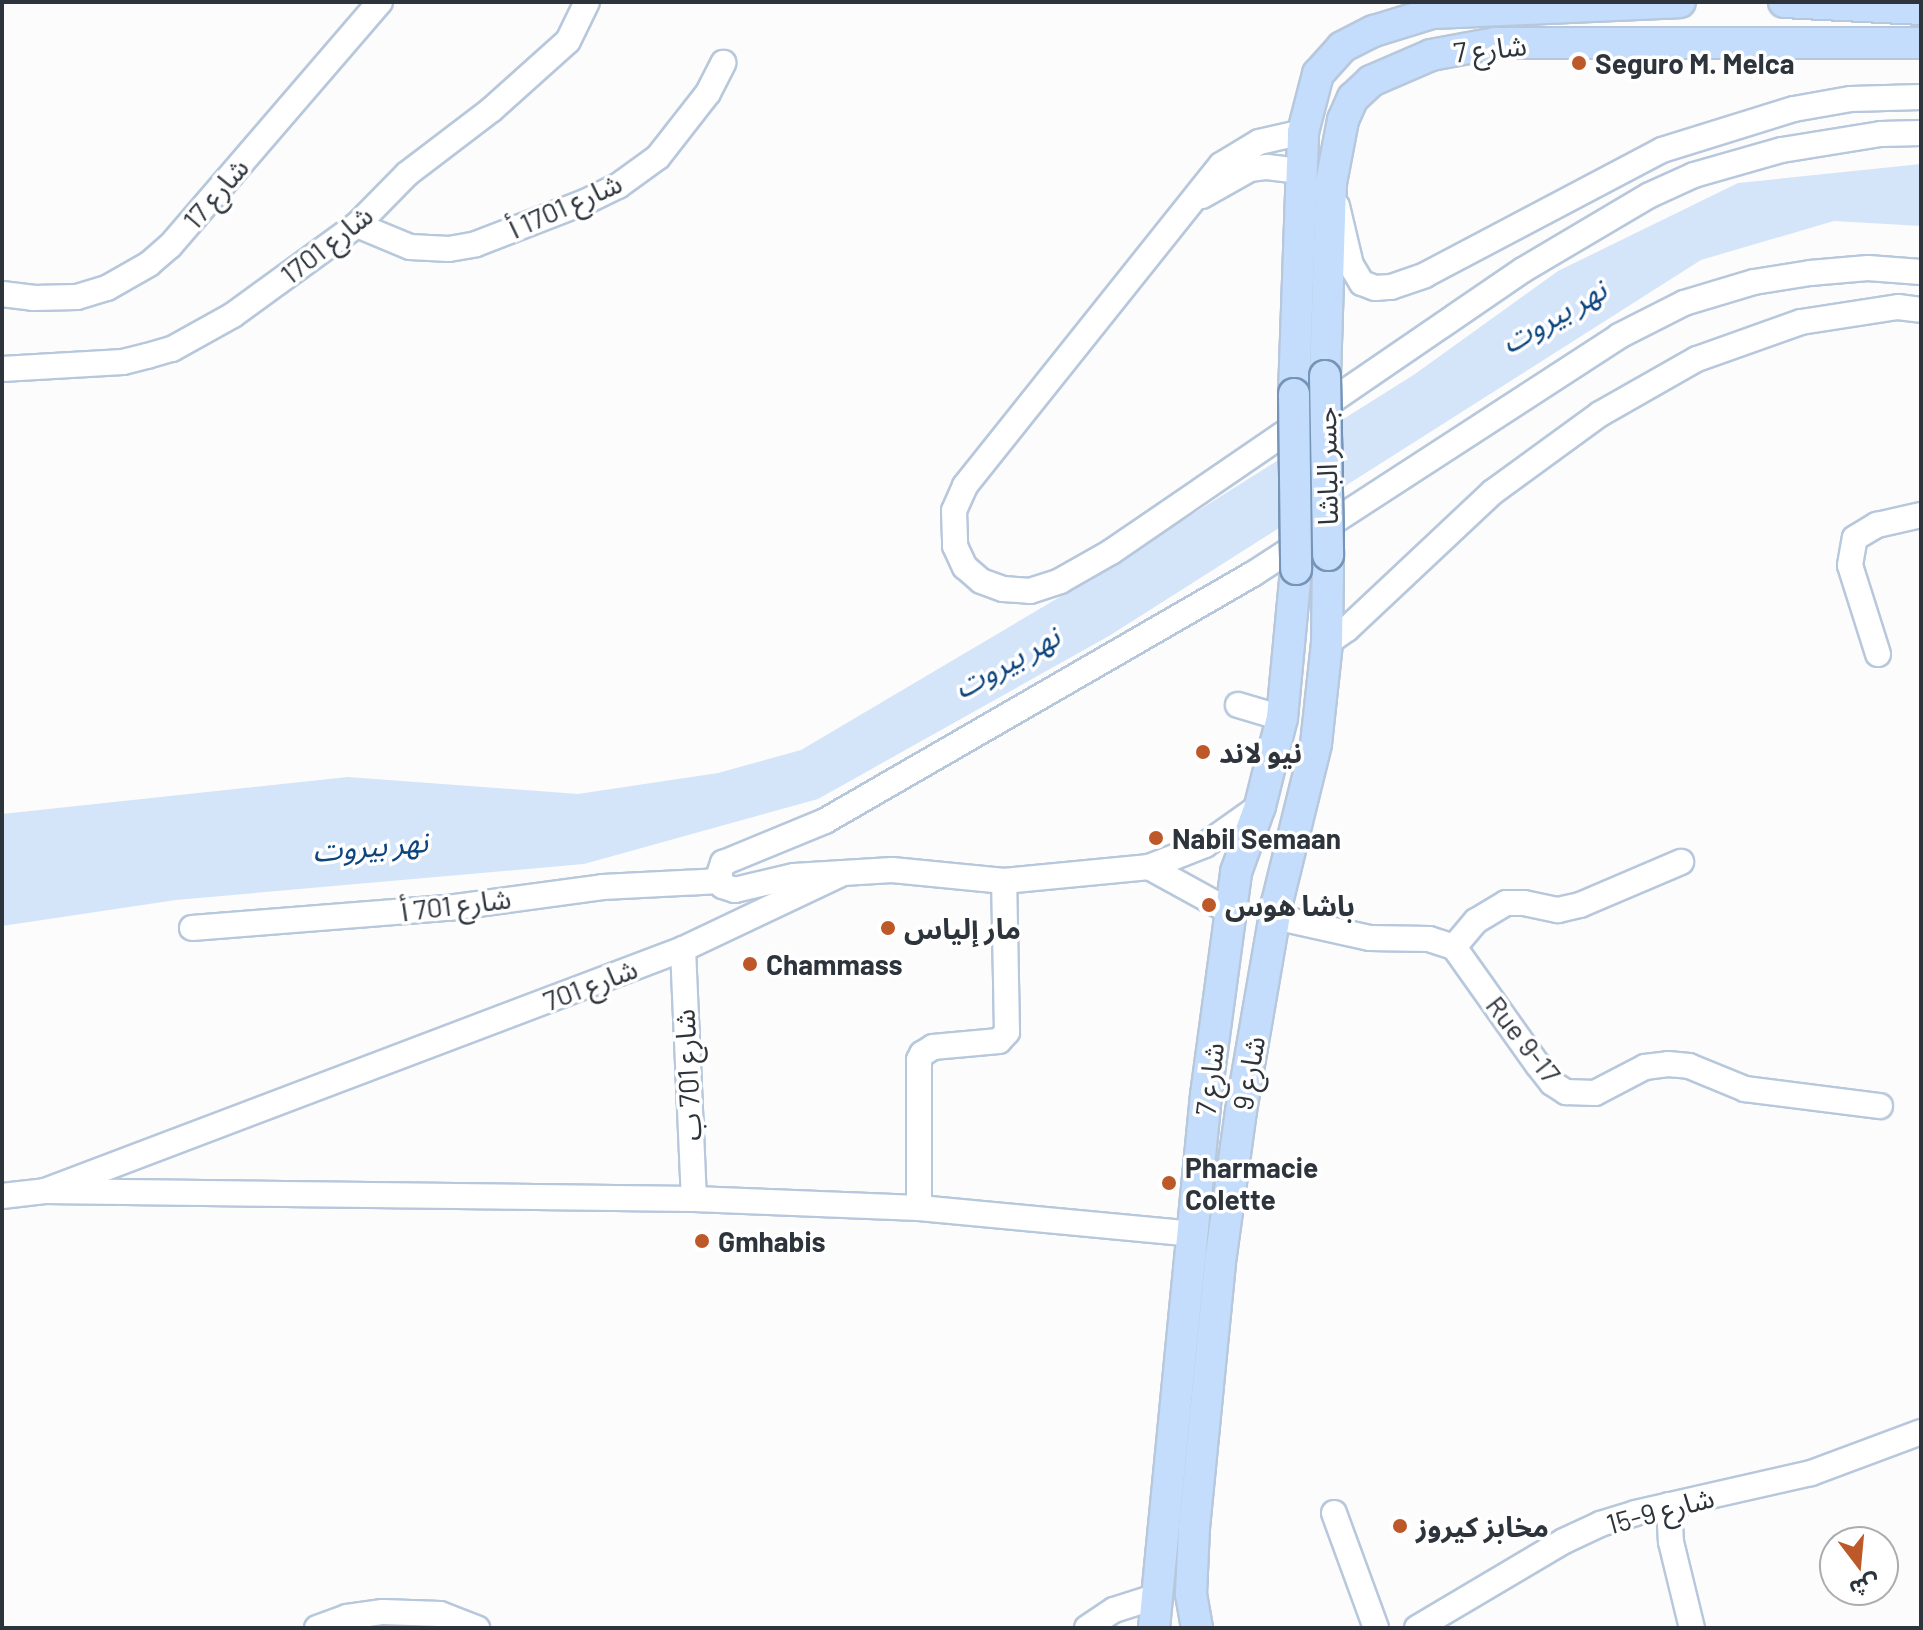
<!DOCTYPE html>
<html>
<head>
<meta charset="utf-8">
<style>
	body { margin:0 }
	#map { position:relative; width:1923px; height:1630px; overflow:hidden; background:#fcfcfc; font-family:Barlow,"Noto Sans Arabic",sans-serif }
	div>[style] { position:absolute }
	.water>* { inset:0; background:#d5e5f9 }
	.roads { filter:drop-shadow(2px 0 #b8c8dc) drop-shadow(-2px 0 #b8c8dc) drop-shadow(0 2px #b8c8dc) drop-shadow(0 -2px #b8c8dc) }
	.minor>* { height:24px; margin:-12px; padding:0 12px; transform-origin:12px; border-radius:12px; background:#fff }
	.major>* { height:30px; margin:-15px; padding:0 15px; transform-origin:15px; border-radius:15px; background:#c4ddfc }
	.bridges { filter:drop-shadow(2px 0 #7594b8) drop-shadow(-2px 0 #7594b8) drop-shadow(0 2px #7594b8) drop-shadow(0 -2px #7594b8) }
	.major-bridge>* { height:30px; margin:-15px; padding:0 15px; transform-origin:15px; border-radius:15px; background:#c4ddfc }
	.dots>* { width:22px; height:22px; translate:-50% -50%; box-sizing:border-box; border:4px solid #fff; border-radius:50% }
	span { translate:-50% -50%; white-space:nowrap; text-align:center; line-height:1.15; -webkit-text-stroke:7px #fff; paint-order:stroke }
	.street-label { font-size:28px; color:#2d343c }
	.poi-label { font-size:28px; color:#2d343c; font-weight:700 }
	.left { translate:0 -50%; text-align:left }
	.water-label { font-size:30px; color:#0d457e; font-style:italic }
	.frame { position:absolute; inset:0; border:4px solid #2d343c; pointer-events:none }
	.north { position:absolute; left:1819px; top:1526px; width:80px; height:80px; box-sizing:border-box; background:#fff; border:2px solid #abaeb1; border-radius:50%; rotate:164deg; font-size:22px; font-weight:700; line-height:32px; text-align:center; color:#2d343c }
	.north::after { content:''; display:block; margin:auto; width:28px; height:36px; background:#bd5828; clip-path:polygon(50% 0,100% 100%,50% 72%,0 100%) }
</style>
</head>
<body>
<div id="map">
	<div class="water">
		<i style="clip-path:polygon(1921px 164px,1921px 226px,1834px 221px,1701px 260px,1109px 636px,818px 799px,584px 864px,176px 900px,2px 926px,2px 814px,348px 777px,578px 794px,718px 773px,801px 750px,1080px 585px,1415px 374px,1558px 271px,1738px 183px)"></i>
	</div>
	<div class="roads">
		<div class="minor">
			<i style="left:1303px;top:132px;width:45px;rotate:167.2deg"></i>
			<i style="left:1259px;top:142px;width:44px;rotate:148.8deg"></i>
			<i style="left:1221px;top:165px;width:411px;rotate:128.6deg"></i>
			<i style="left:965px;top:486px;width:27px;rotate:114deg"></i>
			<i style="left:954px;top:511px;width:35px;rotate:88deg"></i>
			<i style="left:955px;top:546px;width:23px;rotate:65deg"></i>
			<i style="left:965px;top:567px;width:21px;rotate:41deg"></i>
			<i style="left:981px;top:581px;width:23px;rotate:20deg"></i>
			<i style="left:1003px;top:589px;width:27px;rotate:4deg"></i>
			<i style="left:1030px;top:591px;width:32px;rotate:-18deg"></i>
			<i style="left:1060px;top:581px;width:59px;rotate:-29.6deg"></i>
			<i style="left:1111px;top:552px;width:499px;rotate:-34.4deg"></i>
			<i style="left:1523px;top:270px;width:147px;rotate:-30.6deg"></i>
			<i style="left:1650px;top:195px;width:48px;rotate:-24.4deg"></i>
			<i style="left:1694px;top:175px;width:91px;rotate:-15.9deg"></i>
			<i style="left:1782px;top:150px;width:100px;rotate:-9.2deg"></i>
			<i style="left:1881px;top:134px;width:40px;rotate:-1.4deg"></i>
			<i style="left:1202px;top:196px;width:55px;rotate:-29.4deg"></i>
			<i style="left:1250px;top:169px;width:17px;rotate:-7deg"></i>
			<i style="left:1267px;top:167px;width:33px;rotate:7deg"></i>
			<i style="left:1337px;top:206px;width:61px;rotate:76.7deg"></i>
			<i style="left:1351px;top:265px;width:21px;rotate:59deg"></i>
			<i style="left:1362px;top:283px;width:14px;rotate:21deg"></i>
			<i style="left:1375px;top:288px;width:16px;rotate:-4deg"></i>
			<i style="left:1391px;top:287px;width:36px;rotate:-19deg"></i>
			<i style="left:1425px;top:275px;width:268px;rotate:-27.8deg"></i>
			<i style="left:1662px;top:150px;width:138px;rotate:-17.3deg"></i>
			<i style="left:1794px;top:109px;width:58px;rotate:-10deg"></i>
			<i style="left:1851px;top:99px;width:70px;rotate:-1.6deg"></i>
			<i style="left:357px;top:225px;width:57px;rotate:22.5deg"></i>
			<i style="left:410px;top:247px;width:39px;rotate:3deg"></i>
			<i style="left:449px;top:249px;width:27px;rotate:-10deg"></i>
			<i style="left:476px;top:244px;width:117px;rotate:-21.1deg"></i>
			<i style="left:585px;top:202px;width:37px;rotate:-26deg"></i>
			<i style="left:618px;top:186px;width:49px;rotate:-35.9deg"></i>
			<i style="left:658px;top:157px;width:81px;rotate:-52deg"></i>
			<i style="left:708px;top:93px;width:34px;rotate:-63deg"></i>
			<i style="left:2px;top:294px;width:31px;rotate:7deg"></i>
			<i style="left:33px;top:298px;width:44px;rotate:-1.3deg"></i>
			<i style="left:77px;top:297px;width:31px;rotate:-17deg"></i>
			<i style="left:107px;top:288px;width:48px;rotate:-29.7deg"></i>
			<i style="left:149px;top:264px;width:28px;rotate:-41deg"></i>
			<i style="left:170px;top:246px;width:322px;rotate:-49.3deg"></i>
			<i style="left:2px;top:369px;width:121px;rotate:-3.3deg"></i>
			<i style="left:123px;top:362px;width:25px;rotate:-14deg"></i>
			<i style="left:147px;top:356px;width:26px;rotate:-16deg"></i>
			<i style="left:172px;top:349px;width:70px;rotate:-29.1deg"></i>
			<i style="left:233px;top:315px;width:153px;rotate:-36deg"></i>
			<i style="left:357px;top:225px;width:71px;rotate:-45.6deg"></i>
			<i style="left:407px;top:174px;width:106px;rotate:-37.3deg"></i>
			<i style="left:491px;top:110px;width:103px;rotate:-41.9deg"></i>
			<i style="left:568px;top:41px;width:43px;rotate:-64deg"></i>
			<i style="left:1327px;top:643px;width:24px;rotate:-35deg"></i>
			<i style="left:1347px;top:629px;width:200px;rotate:-43.2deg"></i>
			<i style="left:1493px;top:492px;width:132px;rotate:-36.1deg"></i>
			<i style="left:1600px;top:414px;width:112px;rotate:-29.6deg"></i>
			<i style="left:1697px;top:359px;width:110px;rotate:-19.6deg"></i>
			<i style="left:1801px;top:322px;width:98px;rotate:-8.8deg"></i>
			<i style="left:1898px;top:307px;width:23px;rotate:7deg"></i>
			<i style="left:1878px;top:654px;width:93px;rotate:-107.5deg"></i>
			<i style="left:1850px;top:565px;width:27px;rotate:-80deg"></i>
			<i style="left:1855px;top:538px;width:26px;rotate:-31deg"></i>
			<i style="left:1877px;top:525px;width:45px;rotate:-12.8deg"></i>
			<i style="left:1238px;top:705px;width:46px;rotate:16.5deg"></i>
			<i style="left:1149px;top:867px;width:94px;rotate:28.8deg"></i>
			<i style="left:843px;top:873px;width:49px;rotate:176.5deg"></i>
			<i style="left:794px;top:876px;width:61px;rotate:166.7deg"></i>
			<i style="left:735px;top:890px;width:13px;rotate:-162deg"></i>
			<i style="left:723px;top:886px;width:12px;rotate:-110deg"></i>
			<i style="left:719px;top:875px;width:13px;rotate:-72deg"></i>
			<i style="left:723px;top:863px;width:110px;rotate:-22.4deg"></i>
			<i style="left:825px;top:821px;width:494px;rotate:-30deg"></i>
			<i style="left:1253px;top:574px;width:437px;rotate:-33deg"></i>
			<i style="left:1619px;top:336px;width:73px;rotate:-26.9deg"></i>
			<i style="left:1684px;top:303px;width:73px;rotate:-16.7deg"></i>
			<i style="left:1754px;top:282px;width:57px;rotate:-9.1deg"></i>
			<i style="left:1810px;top:273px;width:58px;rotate:-4.9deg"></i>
			<i style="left:1868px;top:268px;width:53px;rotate:4.3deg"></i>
			<i style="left:1275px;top:917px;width:97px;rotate:12.5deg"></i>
			<i style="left:1370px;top:938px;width:59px;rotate:1deg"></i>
			<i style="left:1429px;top:939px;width:26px;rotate:18deg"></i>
			<i style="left:1454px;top:947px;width:145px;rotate:54.6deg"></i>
			<i style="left:1538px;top:1065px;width:23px;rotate:52deg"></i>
			<i style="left:1552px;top:1083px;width:17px;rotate:33deg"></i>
			<i style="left:1566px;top:1092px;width:29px;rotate:2deg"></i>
			<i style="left:1595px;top:1093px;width:56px;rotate:-27.5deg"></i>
			<i style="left:1645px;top:1067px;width:23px;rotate:-7deg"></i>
			<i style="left:1668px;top:1064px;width:21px;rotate:5deg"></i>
			<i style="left:1689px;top:1066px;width:61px;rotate:22.3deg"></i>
			<i style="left:1745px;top:1089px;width:136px;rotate:7.2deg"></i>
			<i style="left:192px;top:928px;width:257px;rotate:-4.5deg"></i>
			<i style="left:448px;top:908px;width:156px;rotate:-7.7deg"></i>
			<i style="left:603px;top:887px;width:117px;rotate:-2.9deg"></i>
			<i style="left:1454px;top:947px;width:34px;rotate:-50deg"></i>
			<i style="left:1476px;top:921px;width:35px;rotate:-31deg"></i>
			<i style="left:1506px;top:903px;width:18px"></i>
			<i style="left:1524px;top:903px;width:35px;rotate:12deg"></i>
			<i style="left:1558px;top:910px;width:23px;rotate:-13deg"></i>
			<i style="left:1580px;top:905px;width:110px;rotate:-23.1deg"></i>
			<i style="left:683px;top:949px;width:250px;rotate:87.5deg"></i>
			<i style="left:45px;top:1191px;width:682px;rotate:-20.77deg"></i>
			<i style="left:683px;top:949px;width:177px;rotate:-25.4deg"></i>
			<i style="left:843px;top:873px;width:49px;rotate:-3.5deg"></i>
			<i style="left:892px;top:870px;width:113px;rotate:5.6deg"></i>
			<i style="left:1004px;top:881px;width:146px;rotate:-5.5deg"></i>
			<i style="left:1149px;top:867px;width:60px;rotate:-21.4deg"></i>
			<i style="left:1205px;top:845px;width:67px;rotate:-35.3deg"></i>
			<i style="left:2px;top:1196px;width:43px;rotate:-6.6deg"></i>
			<i style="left:45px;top:1191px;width:649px;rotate:0.71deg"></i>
			<i style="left:694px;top:1199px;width:225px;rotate:2.3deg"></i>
			<i style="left:919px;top:1208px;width:274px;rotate:5.4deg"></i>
			<i style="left:919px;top:1208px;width:148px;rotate:-90deg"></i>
			<i style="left:919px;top:1060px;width:7px;rotate:-63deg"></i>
			<i style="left:922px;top:1054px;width:13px;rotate:-32deg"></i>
			<i style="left:933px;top:1047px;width:66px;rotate:-5.2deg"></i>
			<i style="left:999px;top:1041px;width:12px;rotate:-48deg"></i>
			<i style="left:1007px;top:1032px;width:151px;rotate:-91.1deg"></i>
			<i style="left:1669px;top:1505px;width:37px;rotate:87deg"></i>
			<i style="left:1671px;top:1542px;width:89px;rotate:76.3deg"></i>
			<i style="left:1334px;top:1513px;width:122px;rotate:69.9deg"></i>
			<i style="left:317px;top:1628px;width:32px;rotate:-20deg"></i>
			<i style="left:347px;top:1617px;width:36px;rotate:-8deg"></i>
			<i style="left:383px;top:1612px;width:57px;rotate:2deg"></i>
			<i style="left:440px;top:1614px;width:40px;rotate:21deg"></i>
			<i style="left:1087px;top:1628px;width:32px;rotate:-34deg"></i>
			<i style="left:1114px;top:1610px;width:46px;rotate:-17.7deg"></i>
			<i style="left:1417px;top:1628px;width:171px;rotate:-30.6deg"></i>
			<i style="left:1564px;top:1541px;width:40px;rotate:-25deg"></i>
			<i style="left:1600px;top:1524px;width:37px;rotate:-17deg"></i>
			<i style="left:1635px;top:1513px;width:180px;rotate:-12.8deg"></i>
			<i style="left:1811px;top:1473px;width:117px;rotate:-20.4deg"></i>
		</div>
		<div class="major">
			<i style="left:1784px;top:2px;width:137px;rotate:2.9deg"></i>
			<i style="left:1325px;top:376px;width:193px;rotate:-88.2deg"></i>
			<i style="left:1331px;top:183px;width:64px;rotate:-79.2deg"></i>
			<i style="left:1343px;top:120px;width:24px;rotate:-66deg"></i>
			<i style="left:1353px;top:98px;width:25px;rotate:-43deg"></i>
			<i style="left:1371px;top:81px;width:65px;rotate:-23.4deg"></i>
			<i style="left:1431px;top:55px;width:66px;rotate:-10.5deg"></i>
			<i style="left:1496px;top:43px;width:425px"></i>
			<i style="left:1294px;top:394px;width:262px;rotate:-88deg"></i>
			<i style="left:1303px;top:132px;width:60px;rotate:-75.5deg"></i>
			<i style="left:1318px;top:74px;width:36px;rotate:-48deg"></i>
			<i style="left:1342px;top:47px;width:36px;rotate:-27deg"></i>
			<i style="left:1374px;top:31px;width:61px;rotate:-17.2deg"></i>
			<i style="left:1432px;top:13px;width:248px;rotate:-2.5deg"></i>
			<i style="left:1154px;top:1628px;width:536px;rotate:-84.43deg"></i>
			<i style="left:1206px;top:1095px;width:225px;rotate:-82.3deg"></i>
			<i style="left:1236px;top:872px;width:70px;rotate:-70deg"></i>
			<i style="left:1260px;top:806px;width:91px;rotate:-76deg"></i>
			<i style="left:1282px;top:718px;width:150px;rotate:-84.6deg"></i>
			<i style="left:1197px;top:1628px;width:35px;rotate:-100deg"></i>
			<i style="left:1191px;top:1594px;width:66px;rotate:-87.4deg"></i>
			<i style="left:1194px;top:1528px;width:274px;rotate:-84.4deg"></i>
			<i style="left:1221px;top:1255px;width:145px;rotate:-82.1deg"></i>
			<i style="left:1241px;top:1111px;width:211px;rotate:-80.2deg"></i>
			<i style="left:1277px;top:903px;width:164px;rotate:-76.2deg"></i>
			<i style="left:1316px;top:744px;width:102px;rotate:-83.8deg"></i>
			<i style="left:1327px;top:643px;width:88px;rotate:-89.3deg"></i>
		</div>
	</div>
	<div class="bridges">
		<div class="major-bridge">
			<i style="left:1325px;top:376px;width:179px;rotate:89deg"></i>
			<i style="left:1294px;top:394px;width:175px;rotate:89.3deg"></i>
		</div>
	</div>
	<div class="dots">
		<i style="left:1579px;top:63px;background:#bd5828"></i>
		<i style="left:1203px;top:752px;background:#bd5828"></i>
		<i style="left:1156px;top:838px;background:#bd5828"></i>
		<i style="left:1209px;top:905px;background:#bd5828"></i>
		<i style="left:888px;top:928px;background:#bd5828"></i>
		<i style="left:750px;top:964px;background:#bd5828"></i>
		<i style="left:1169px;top:1183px;background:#bd5828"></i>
		<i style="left:702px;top:1241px;background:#bd5828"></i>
		<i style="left:1400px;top:1526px;background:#bd5828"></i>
	</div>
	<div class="street-label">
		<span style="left:1490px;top:48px;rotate:-6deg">شارع 7</span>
		<span style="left:215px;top:193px;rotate:-49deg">شارع 17</span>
		<span style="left:565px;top:205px;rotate:-24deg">شارع 1701 أ</span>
		<span style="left:326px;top:244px;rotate:-38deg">شارع 1701</span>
		<span style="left:1326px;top:466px;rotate:-91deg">جسر الباشا</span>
		<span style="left:456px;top:904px;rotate:-7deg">شارع 701 أ</span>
		<span style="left:590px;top:984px;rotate:-21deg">شارع 701</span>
		<span style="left:1524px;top:1039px;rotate:52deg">Rue 9-17</span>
		<span style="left:1248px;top:1073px;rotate:-80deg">شارع 9</span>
		<span style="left:687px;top:1075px;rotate:-93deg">شارع 701 ب</span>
		<span style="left:1209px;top:1079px;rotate:-83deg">شارع 7</span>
		<span style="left:1660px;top:1510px;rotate:-15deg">شارع 9-15</span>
	</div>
	<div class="poi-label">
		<span class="left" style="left:1595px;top:63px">Seguro M. Melca</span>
		<span class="left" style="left:1219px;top:752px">نيو لاند</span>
		<span class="left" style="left:1172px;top:838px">Nabil Semaan</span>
		<span class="left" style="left:1225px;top:905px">باشا هوس</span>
		<span class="left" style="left:904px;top:928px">مار إلياس</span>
		<span class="left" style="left:766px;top:964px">Chammass</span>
		<span class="left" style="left:1185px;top:1183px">Pharmacie<br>Colette</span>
		<span class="left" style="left:718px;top:1241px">Gmhabis</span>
		<span class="left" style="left:1416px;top:1526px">مخابز كيروز</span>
	</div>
	<div class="water-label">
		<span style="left:1553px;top:315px;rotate:-30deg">نهر بيروت</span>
		<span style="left:1006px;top:661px;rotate:-29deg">نهر بيروت</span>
		<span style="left:370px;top:845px;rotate:-5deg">نهر بيروت</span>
	</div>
	<div class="frame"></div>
	<div class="north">ش</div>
</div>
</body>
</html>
